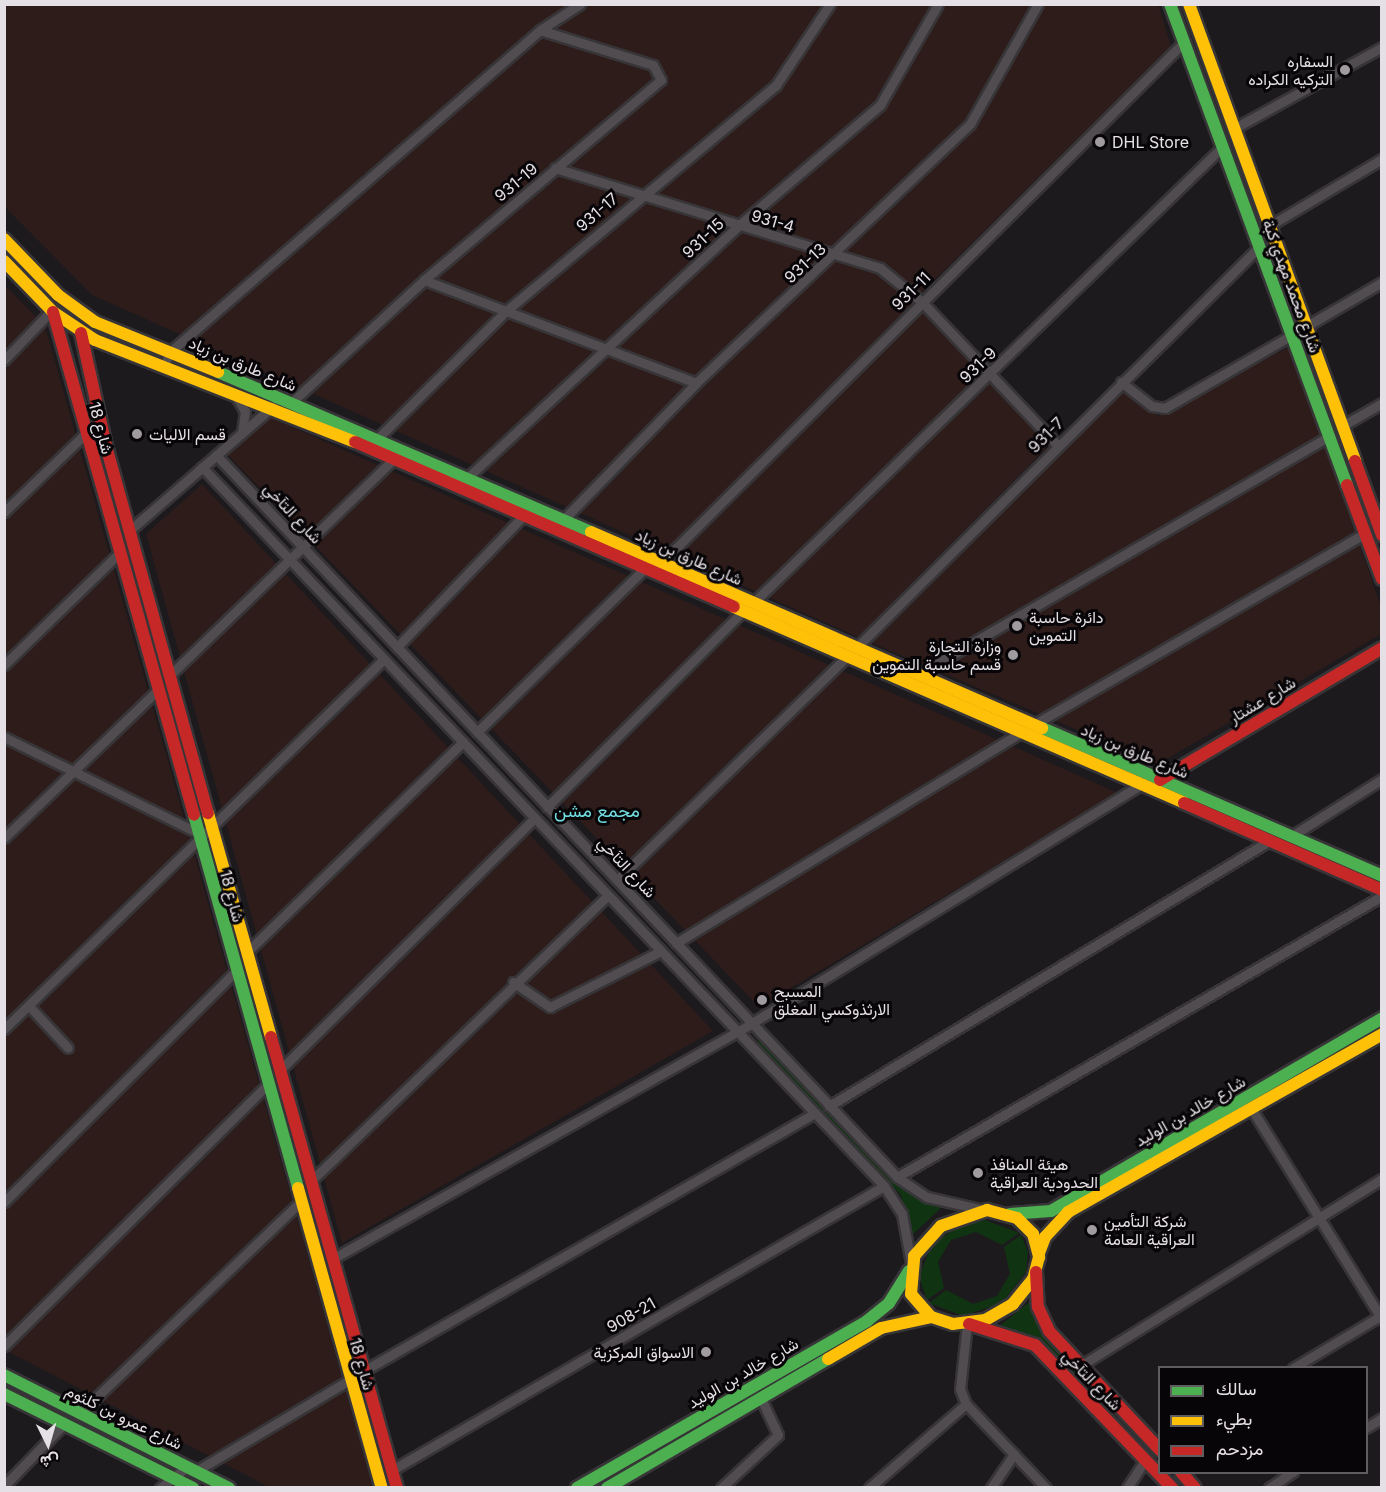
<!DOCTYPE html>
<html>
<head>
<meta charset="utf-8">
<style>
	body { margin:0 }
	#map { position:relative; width:1386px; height:1492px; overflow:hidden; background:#1d1a1e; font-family:Inter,Vazirmatn,sans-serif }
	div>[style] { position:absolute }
	.industrial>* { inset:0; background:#2d1c1a }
	.green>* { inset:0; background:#103412 }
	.roads { filter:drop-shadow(2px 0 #373537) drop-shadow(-2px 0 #373537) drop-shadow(0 2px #373537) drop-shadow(0 -2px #373537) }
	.street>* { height:9px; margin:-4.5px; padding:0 4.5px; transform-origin:4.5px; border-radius:4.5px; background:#504c50 }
	.fast>* { height:12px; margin:-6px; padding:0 6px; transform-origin:6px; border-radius:6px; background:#4caf50 }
	.slow>* { height:12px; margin:-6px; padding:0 6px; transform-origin:6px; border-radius:6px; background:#ffc107 }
	.jam>* { height:12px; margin:-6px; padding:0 6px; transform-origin:6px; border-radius:6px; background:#c62828 }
	.dots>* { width:16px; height:16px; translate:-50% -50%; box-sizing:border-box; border:3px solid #070507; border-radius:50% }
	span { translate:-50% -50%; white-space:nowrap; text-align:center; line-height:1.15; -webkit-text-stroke:6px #070507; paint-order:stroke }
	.poi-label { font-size:16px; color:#e5e0e5 }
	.right { translate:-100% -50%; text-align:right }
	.left { translate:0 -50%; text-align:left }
	.street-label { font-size:16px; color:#e5e0e5 }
	.neighbourhood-label { font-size:18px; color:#71dde1 }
	.frame { position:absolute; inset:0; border:6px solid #e5e0e5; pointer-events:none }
	.legend { position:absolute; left:1158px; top:1366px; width:210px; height:108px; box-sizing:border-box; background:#070507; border:2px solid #605d60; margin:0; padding:8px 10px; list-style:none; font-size:18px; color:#e5e0e5 }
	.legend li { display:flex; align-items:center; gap:12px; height:30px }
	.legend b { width:30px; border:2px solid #605d60 }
	.north { position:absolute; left:18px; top:1414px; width:60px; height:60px; -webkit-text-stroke:4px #070507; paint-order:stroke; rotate:175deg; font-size:16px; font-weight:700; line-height:24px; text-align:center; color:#e5e0e5 }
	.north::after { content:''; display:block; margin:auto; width:21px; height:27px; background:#e5e0e5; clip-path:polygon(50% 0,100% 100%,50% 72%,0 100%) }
</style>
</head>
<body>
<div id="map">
	<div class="industrial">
		<i style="clip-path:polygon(1158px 4px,1171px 46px,912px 302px,1049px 445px,858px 637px,92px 295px,5px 207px,4px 5px)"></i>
		<i style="clip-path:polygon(4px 284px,45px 326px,373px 1487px,269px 1487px,5px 1350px)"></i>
		<i style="clip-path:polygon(1291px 346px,1381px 607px,1381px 634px,1158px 764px,872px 643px,1123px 389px,1159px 416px)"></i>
		<i style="clip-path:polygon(267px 416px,1118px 793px,759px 1007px,227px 454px)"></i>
		<i style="clip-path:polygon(202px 484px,713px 1031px,342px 1243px,146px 534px)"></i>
	</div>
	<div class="green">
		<i style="clip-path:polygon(761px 1038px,905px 1190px,942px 1207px,911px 1236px,901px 1195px,757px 1043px)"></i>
		<i style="clip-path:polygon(985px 1220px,1019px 1233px,1002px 1245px,976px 1232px,951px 1240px,938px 1262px,944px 1288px,927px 1300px,919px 1277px,931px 1246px,958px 1226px)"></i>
		<i style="clip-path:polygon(1021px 1235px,1028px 1252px,1026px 1272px,1002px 1303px,963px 1316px,929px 1303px,946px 1290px,973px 1304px,997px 1296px,1010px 1274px,1004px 1247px)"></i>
		<i style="clip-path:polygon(1032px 1300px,1041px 1330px,1104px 1403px,1043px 1342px,997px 1328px)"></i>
	</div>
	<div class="roads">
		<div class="street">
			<i style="left:1233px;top:129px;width:170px;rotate:-28.8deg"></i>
			<i style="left:555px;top:168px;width:340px;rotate:17.1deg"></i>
			<i style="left:880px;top:268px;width:54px;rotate:39deg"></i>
			<i style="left:922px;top:302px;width:197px;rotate:46.6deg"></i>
			<i style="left:1269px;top:226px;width:131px;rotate:-30.7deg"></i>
			<i style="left:424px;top:280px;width:291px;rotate:20.7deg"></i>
			<i style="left:1305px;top:327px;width:89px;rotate:-30.3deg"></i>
			<i style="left:4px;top:360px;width:68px;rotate:-46.2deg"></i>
			<i style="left:164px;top:365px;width:16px;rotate:-63deg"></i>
			<i style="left:171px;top:351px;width:489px;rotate:-41deg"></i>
			<i style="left:540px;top:30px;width:48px;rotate:-33deg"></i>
			<i style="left:1121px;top:382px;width:39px;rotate:38deg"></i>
			<i style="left:1152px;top:406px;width:13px;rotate:9deg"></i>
			<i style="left:1165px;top:408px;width:146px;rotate:-29.9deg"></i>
			<i style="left:234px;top:393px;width:21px;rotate:59deg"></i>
			<i style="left:245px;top:411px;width:21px;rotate:98deg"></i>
			<i style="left:292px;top:402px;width:180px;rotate:-42.7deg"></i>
			<i style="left:424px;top:280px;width:310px;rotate:-40.2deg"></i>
			<i style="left:661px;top:80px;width:17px;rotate:-118deg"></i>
			<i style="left:653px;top:65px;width:118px;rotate:-162.8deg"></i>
			<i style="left:1342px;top:426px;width:46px;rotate:-29.9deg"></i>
			<i style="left:377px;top:439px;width:182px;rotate:-44.8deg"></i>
			<i style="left:506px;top:311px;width:352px;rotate:-39.9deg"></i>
			<i style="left:776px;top:85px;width:97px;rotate:-56.3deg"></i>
			<i style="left:216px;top:455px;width:992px;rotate:46.67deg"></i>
			<i style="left:897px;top:1177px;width:36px;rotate:34deg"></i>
			<i style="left:927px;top:1197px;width:58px;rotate:12.8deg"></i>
			<i style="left:202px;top:467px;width:991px;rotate:46.51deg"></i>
			<i style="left:884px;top:1186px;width:33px;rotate:57deg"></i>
			<i style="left:902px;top:1214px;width:50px;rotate:79.6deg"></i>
			<i style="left:467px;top:478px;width:370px;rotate:-42.9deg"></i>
			<i style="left:738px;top:226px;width:187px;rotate:-40.4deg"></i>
			<i style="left:880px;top:105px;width:116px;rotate:-60.1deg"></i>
			<i style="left:4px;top:512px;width:112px;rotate:-43.9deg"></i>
			<i style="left:563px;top:520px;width:191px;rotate:-45.8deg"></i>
			<i style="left:696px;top:383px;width:377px;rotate:-43.4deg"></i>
			<i style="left:970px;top:124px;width:138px;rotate:-60.5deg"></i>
			<i style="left:130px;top:530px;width:189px;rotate:-40.9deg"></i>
			<i style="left:661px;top:563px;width:738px;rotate:-44.89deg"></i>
			<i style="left:753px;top:603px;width:654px;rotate:-44.19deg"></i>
			<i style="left:397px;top:647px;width:182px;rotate:-46.1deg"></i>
			<i style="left:856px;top:648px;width:570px;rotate:-44.86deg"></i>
			<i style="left:4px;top:665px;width:161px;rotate:-44.2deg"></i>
			<i style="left:170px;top:675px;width:311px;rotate:-44deg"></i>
			<i style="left:917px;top:675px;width:477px;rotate:-30.1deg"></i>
			<i style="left:1033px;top:725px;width:384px;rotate:-30deg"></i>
			<i style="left:477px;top:732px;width:232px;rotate:-44.3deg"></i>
			<i style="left:4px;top:737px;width:216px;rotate:26.3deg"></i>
			<i style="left:547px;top:807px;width:276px;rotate:-45deg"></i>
			<i style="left:1290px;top:837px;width:109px;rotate:-32.2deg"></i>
			<i style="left:4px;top:838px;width:214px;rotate:-43.9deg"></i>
			<i style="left:617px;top:880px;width:320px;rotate:-44.2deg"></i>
			<i style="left:676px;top:943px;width:403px;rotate:-31.4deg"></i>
			<i style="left:248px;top:951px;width:300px;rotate:-44.2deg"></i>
			<i style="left:513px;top:982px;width:45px;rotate:34deg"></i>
			<i style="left:550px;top:1007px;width:124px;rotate:-26.8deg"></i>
			<i style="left:29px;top:1006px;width:57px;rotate:47.1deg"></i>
			<i style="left:4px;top:1029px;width:530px;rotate:-44.24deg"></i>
			<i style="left:281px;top:1069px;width:357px;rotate:-44.7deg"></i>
			<i style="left:829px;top:1106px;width:514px;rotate:-31.06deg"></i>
			<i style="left:1251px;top:1108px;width:248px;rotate:58.2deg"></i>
			<i style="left:897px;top:1177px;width:561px;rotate:-30.09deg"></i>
			<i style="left:312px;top:1180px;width:411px;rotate:-43.9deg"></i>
			<i style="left:4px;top:1202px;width:327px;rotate:-44.9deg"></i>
			<i style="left:334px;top:1258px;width:480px;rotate:-29.3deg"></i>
			<i style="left:752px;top:1023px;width:454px;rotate:-31.5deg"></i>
			<i style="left:4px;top:1346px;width:371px;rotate:-44.8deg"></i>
			<i style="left:1080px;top:1366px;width:355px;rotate:-31.8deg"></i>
			<i style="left:1293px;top:1368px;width:104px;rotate:-30.8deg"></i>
			<i style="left:365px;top:1370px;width:518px;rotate:-29.73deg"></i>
			<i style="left:966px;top:1404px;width:116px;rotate:46.4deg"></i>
			<i style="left:79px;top:1414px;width:306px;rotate:-43.8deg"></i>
			<i style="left:1366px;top:1428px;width:19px;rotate:-32deg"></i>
			<i style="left:392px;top:1470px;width:568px;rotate:-30deg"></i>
			<i style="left:196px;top:1471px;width:178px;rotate:-30.7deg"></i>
			<i style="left:4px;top:1486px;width:86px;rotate:-45.9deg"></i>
			<i style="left:160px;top:1488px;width:34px;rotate:-38deg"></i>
			<i style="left:721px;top:1488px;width:78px;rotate:-42.9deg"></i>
			<i style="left:778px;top:1435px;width:40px;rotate:-115deg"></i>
			<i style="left:869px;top:1488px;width:128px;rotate:-40.9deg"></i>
			<i style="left:966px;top:1404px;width:16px;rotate:-112deg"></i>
			<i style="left:960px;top:1389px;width:65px;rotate:-83.9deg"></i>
			<i style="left:991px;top:1488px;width:41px;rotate:-55.9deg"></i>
			<i style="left:1127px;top:1488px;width:33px;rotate:-57deg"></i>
			<i style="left:1269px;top:1488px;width:29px;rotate:-34deg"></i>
		</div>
		<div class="fast">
			<i style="left:1170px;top:4px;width:513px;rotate:69.8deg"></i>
			<i style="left:218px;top:372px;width:406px;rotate:23.2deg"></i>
			<i style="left:1042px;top:728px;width:371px;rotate:23.5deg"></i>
			<i style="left:194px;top:815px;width:387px;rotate:74.4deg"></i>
			<i style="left:1010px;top:1214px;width:41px;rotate:-4.2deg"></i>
			<i style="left:1051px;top:1211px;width:383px;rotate:-30.2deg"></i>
			<i style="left:4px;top:1375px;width:252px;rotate:26.7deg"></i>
			<i style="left:4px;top:1394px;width:211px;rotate:26.4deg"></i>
			<i style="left:577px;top:1488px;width:335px;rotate:-29.9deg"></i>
			<i style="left:867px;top:1321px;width:28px;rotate:-39deg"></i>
			<i style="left:889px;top:1303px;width:38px;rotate:-58deg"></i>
			<i style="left:607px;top:1488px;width:256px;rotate:-30.3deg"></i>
		</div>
		<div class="slow">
			<i style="left:1189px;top:4px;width:486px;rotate:70deg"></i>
			<i style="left:4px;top:239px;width:78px;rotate:46deg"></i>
			<i style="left:58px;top:295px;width:46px;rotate:36.1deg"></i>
			<i style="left:95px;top:322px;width:133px;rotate:22.1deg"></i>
			<i style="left:4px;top:261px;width:71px;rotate:46.1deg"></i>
			<i style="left:53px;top:312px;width:50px;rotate:33.7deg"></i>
			<i style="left:95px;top:340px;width:279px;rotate:21.4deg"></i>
			<i style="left:591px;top:532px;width:492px;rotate:23.5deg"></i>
			<i style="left:734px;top:607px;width:491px;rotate:23.5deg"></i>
			<i style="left:208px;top:813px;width:233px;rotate:74.3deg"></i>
			<i style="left:298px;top:1188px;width:312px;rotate:74.4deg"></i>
			<i style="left:987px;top:1210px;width:31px;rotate:15deg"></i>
			<i style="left:1017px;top:1218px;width:23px;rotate:45deg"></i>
			<i style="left:1033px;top:1234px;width:24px;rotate:75deg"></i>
			<i style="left:1039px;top:1257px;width:23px;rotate:105deg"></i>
			<i style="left:1033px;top:1279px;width:32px;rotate:129deg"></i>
			<i style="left:1013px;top:1304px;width:32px;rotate:150deg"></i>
			<i style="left:985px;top:1320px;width:32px;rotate:173deg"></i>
			<i style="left:953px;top:1324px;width:23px;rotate:-162deg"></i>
			<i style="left:931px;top:1317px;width:30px;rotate:-131deg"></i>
			<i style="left:911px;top:1294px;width:38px;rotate:-85deg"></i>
			<i style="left:914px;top:1256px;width:40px;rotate:-48deg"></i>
			<i style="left:941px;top:1226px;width:49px;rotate:-19.2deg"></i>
			<i style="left:1039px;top:1253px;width:17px;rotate:-69deg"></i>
			<i style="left:1045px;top:1237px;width:34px;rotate:-47deg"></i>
			<i style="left:1068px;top:1212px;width:361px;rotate:-29.5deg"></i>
			<i style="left:828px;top:1359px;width:61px;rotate:-30.3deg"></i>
			<i style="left:881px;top:1328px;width:51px;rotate:-12.4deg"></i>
		</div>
		<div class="jam">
			<i style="left:53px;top:312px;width:522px;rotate:74.34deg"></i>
			<i style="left:81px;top:333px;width:116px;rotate:77.5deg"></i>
			<i style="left:106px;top:446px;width:381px;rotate:74.5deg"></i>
			<i style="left:355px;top:442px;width:413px;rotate:23.5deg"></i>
			<i style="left:1355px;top:461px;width:79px;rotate:70deg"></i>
			<i style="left:1347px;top:485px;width:100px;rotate:69.6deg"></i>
			<i style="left:1160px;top:780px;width:258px;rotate:-30.7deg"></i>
			<i style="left:1184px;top:803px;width:216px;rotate:23.7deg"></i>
			<i style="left:271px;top:1037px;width:468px;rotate:74.4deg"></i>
			<i style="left:1036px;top:1272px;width:35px;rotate:87deg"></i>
			<i style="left:1038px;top:1307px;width:26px;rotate:65deg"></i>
			<i style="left:1049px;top:1331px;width:163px;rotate:47deg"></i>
			<i style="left:969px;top:1324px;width:69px;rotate:17.7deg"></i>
			<i style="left:1035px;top:1345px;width:198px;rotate:46.2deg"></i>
			<i style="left:1181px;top:1472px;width:21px;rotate:49deg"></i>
		</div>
	</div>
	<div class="dots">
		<i style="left:1345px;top:70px;background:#9f9b9f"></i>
		<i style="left:1100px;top:142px;background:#9f9b9f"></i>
		<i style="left:137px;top:434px;background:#9f9b9f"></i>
		<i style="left:1017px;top:626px;background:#9f9b9f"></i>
		<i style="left:1013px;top:655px;background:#9f9b9f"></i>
		<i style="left:762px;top:1000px;background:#9f9b9f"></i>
		<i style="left:978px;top:1173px;background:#9f9b9f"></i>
		<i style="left:1092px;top:1230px;background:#9f9b9f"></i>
		<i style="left:706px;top:1352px;background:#9f9b9f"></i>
	</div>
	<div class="poi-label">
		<span class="right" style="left:1333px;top:70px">السفاره<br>التركيه الكراده</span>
		<span class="left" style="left:1112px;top:142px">DHL Store</span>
		<span class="left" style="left:149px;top:434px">قسم الاليات</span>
		<span class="left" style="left:1029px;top:626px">دائرة حاسبة<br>التموين</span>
		<span class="right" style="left:1001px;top:655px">وزارة التجارة<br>قسم حاسبة التموين</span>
		<span class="left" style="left:774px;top:1000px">المسبح<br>الارثذوكسي المغلق</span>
		<span class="left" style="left:990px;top:1173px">هيئة المنافذ<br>الحدودية العراقية</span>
		<span class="left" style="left:1104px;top:1230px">شركة التأمين<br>العراقية العامة</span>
		<span class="right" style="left:694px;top:1352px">الاسواق المركزية</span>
	</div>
	<div class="street-label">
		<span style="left:516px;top:182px;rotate:-40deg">931-19</span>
		<span style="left:597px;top:212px;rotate:-41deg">931-17</span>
		<span style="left:773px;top:221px;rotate:16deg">931-4</span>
		<span style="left:703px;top:238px;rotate:-43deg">931-15</span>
		<span style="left:805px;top:263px;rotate:-43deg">931-13</span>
		<span style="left:1292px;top:286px;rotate:70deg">شارع محمد مهدي كبة</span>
		<span style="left:911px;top:291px;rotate:-45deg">931-11</span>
		<span style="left:243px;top:364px;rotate:23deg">شارع طارق بن زياد</span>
		<span style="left:978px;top:365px;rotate:-44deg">931-9</span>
		<span style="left:101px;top:428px;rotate:75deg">شارع 18</span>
		<span style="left:1046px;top:435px;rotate:-45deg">931-7</span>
		<span style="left:293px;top:513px;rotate:47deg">شارع التآخي</span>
		<span style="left:689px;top:557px;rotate:24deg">شارع طارق بن زياد</span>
		<span style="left:1262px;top:700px;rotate:-31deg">شارع عشتار</span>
		<span style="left:1135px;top:751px;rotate:23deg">شارع طارق بن زياد</span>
		<span style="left:627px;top:867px;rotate:47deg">شارع التآخي</span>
		<span style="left:232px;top:896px;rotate:75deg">شارع 18</span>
		<span style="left:1190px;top:1111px;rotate:-30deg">شارع خالد بن الوليد</span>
		<span style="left:631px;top:1315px;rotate:-30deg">908-21</span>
		<span style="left:362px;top:1364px;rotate:74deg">شارع 18</span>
		<span style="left:743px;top:1373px;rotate:-30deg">شارع خالد بن الوليد</span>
		<span style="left:1092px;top:1380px;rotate:46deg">شارع التآخي</span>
		<span style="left:124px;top:1417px;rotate:26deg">شارع عمرو بن كلثوم</span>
	</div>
	<div class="neighbourhood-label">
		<span style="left:597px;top:811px">مجمع مشن</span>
	</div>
	<div class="frame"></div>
	<ul class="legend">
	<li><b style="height:8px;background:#4caf50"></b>سالك</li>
	<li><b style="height:8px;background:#ffc107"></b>بطيء</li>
	<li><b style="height:8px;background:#c62828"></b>مزدحم</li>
	</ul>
	<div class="north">ش</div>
</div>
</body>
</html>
